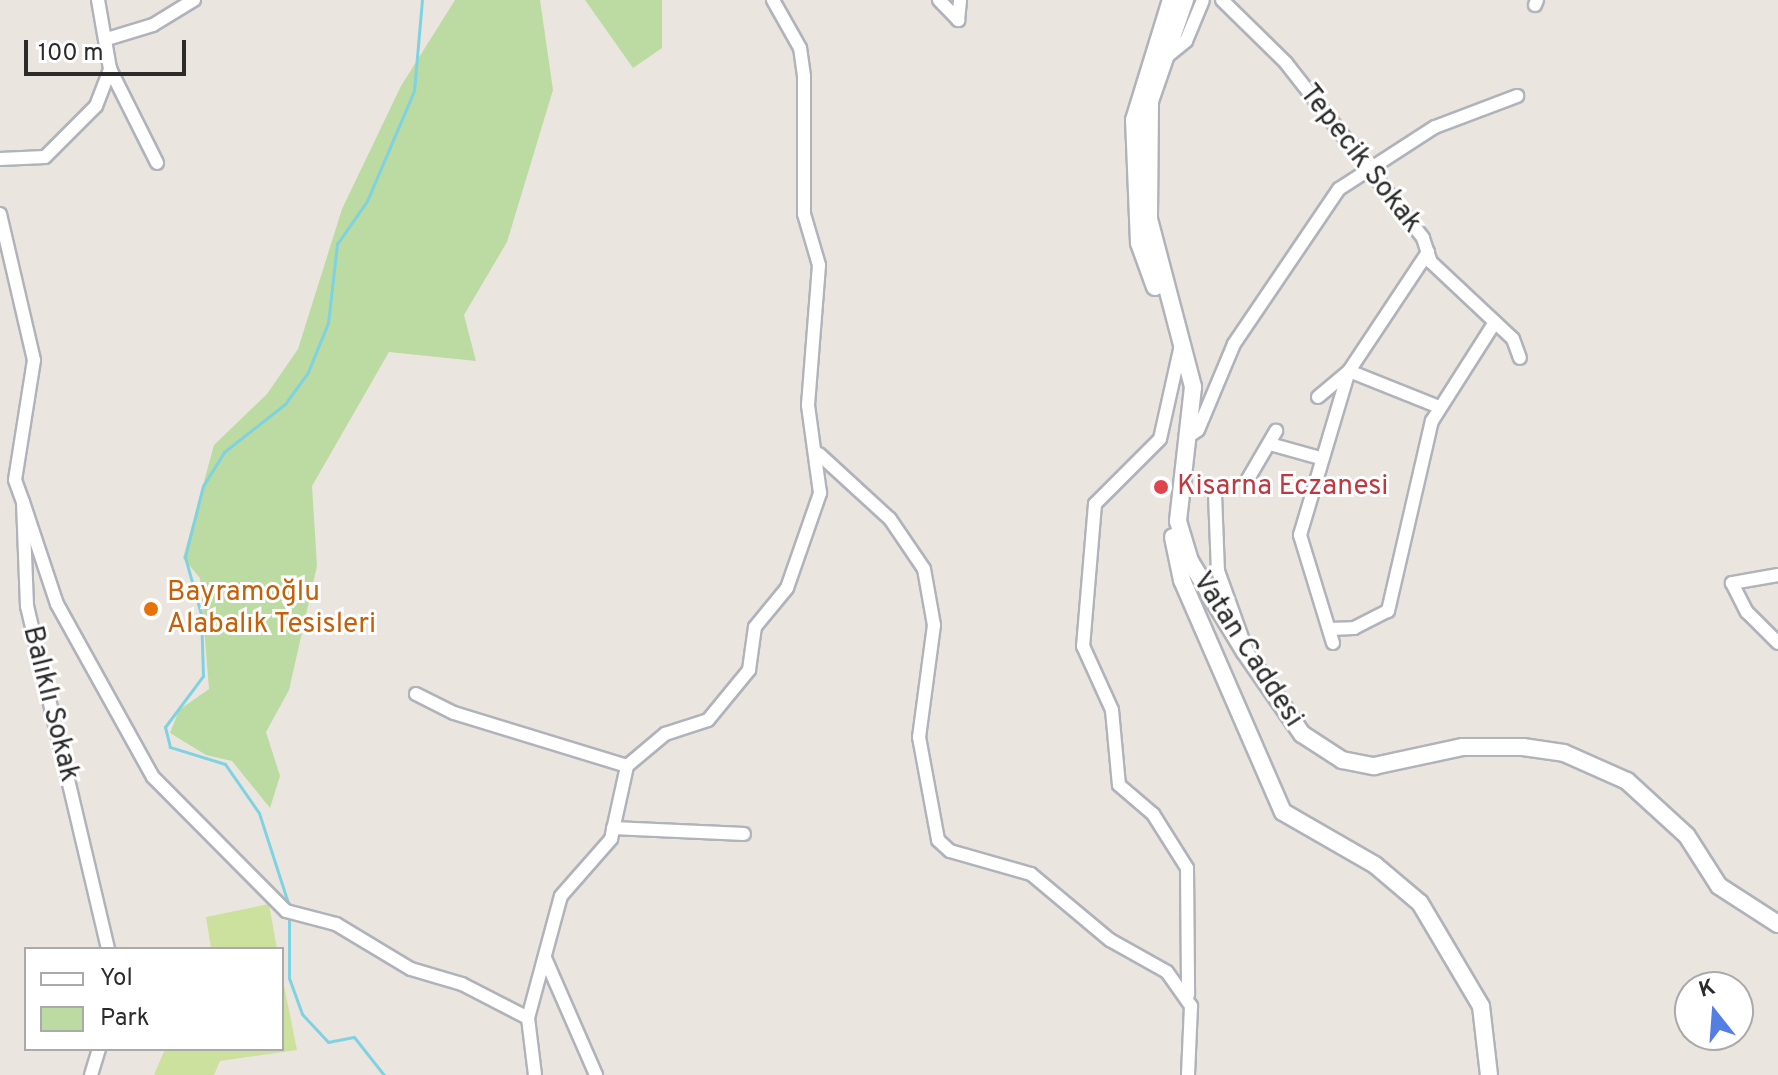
<!DOCTYPE html>
<html>
<head>
<meta charset="utf-8">
<style>
	body { margin:0 }
	#map { position:relative; width:1778px; height:1075px; overflow:hidden; background:#ebe5df; font-family:Overpass,sans-serif }
	div>[style] { position:absolute }
	.green>* { inset:0; background:#bcdba2 }
	.pitch>* { inset:0; background:#cde19f }
	.stream>* { height:3px; margin:-1.5px; padding:0 1.5px; transform-origin:1.5px; border-radius:1.5px; background:#7fd2e1 }
	.roads { filter:drop-shadow(2px 0 #b0b3ba) drop-shadow(-2px 0 #b0b3ba) drop-shadow(0 2px #b0b3ba) drop-shadow(0 -2px #b0b3ba) }
	.street>* { height:12px; margin:-6px; padding:0 6px; transform-origin:6px; border-radius:6px; background:#fff }
	.secondary>* { height:16px; margin:-8px; padding:0 8px; transform-origin:8px; border-radius:8px; background:#fff }
	.dots>* { width:22px; height:22px; translate:-50% -50%; box-sizing:border-box; border:4px solid #fff; border-radius:50% }
	span { translate:-50% -50%; white-space:nowrap; text-align:center; line-height:1.15; -webkit-text-stroke:6px #fff; paint-order:stroke }
	.street-label { font-size:28px; color:#2b2b2b }
	.health-label { font-size:28px; color:#be3a42 }
	.left { translate:0 -50%; text-align:left }
	.food-label { font-size:28px; color:#c56008 }
	.legend { position:absolute; left:24px; top:947px; width:260px; height:104px; box-sizing:border-box; background:#fff; border:2px solid #aaa; margin:0; padding:10px 14px; list-style:none; font-size:24px; color:#2b2b2b }
	.legend li { display:flex; align-items:center; gap:16px; height:40px }
	.legend b { width:40px; border:2px solid #aaa }
	.north { position:absolute; left:1674px; top:971px; width:80px; height:80px; box-sizing:border-box; background:#fff; border:2px solid #aaa; border-radius:50%; rotate:343deg; font-size:22px; font-weight:700; line-height:32px; text-align:center; color:#2b2b2b }
	.north::after { content:''; display:block; margin:auto; width:28px; height:36px; background:#537fe5; clip-path:polygon(50% 0,100% 100%,50% 72%,0 100%) }
	.scale { position:absolute; left:24px; top:40px; width:162px; height:36px; box-sizing:border-box; border:4px solid #2b2b2b; border-top:0; padding-left:10px; font-size:24px; line-height:28px; white-space:nowrap; color:#2b2b2b; -webkit-text-stroke:6px #fff; paint-order:stroke }
</style>
</head>
<body>
<div id="map">
	<div class="green">
		<i style="clip-path:polygon(455px 0,540px 0,553px 90px,507px 242px,464px 315px,476px 361px,389px 352px,312px 486px,317px 566px,289px 690px,266px 732px,280px 776px,270px 808px,232px 761px,206px 755px,170px 733px,179px 710px,209px 689px,200px 578px,183px 558px,214px 445px,267px 394px,298px 349px,342px 209px,401px 86px)"></i>
		<i style="clip-path:polygon(585px 0,662px 0,662px 48px,633px 68px)"></i>
	</div>
	<div class="pitch">
		<i style="clip-path:polygon(269px 904px,277px 949px,211px 949px,206px 917px)"></i>
		<i style="clip-path:polygon(282px 975px,297px 1050px,220px 1061px,214px 1075px,154px 1075px,165px 1049px,282px 1049px)"></i>
	</div>
	<div class="stream">
		<i style="left:290px;top:909px;width:101px;rotate:-107.9deg"></i>
		<i style="left:259px;top:813px;width:60px;rotate:-124.8deg"></i>
		<i style="left:225px;top:764px;width:58px;rotate:-162.8deg"></i>
		<i style="left:170px;top:747px;width:21px;rotate:-104deg"></i>
		<i style="left:165px;top:727px;width:64px;rotate:-53.3deg"></i>
		<i style="left:203px;top:676px;width:62px;rotate:-91.8deg"></i>
		<i style="left:201px;top:614px;width:59px;rotate:-105.7deg"></i>
		<i style="left:185px;top:557px;width:73px;rotate:-75.8deg"></i>
		<i style="left:203px;top:486px;width:40px;rotate:-58deg"></i>
		<i style="left:224px;top:452px;width:78px;rotate:-38.2deg"></i>
		<i style="left:285px;top:404px;width:39px;rotate:-54deg"></i>
		<i style="left:308px;top:372px;width:53px;rotate:-67.8deg"></i>
		<i style="left:328px;top:323px;width:80px;rotate:-83.5deg"></i>
		<i style="left:337px;top:244px;width:52px;rotate:-55.1deg"></i>
		<i style="left:367px;top:201px;width:120px;rotate:-66.9deg"></i>
		<i style="left:414px;top:91px;width:91px;rotate:-85deg"></i>
		<i style="left:289px;top:916px;width:62px;rotate:90deg"></i>
		<i style="left:289px;top:978px;width:38px;rotate:70deg"></i>
		<i style="left:302px;top:1014px;width:38px;rotate:47deg"></i>
		<i style="left:328px;top:1042px;width:26px;rotate:-11deg"></i>
		<i style="left:354px;top:1037px;width:48px;rotate:51.7deg"></i>
	</div>
	<div class="roads">
		<div class="street">
			<i style="left:98px;top:0;width:70px;rotate:80.1deg"></i>
			<i style="left:110px;top:69px;width:105px;rotate:63.4deg"></i>
			<i style="left:939px;top:0;width:28px;rotate:46deg"></i>
			<i style="left:958px;top:20px;width:20px;rotate:-84deg"></i>
			<i style="left:1222px;top:0;width:90px;rotate:44.5deg"></i>
			<i style="left:1286px;top:63px;width:222px;rotate:51.9deg"></i>
			<i style="left:1423px;top:238px;width:25px;rotate:72deg"></i>
			<i style="left:1431px;top:262px;width:112px;rotate:43.2deg"></i>
			<i style="left:1513px;top:339px;width:20px;rotate:70deg"></i>
			<i style="left:1535px;top:5px;width:5px;rotate:-68deg"></i>
			<i style="left:107px;top:39px;width:48px;rotate:-16.9deg"></i>
			<i style="left:153px;top:25px;width:48px;rotate:-31.4deg"></i>
			<i style="left:1165px;top:58px;width:27px;rotate:-39deg"></i>
			<i style="left:1186px;top:41px;width:44px;rotate:-67.5deg"></i>
			<i style="left:0;top:159px;width:45px;rotate:-2.5deg"></i>
			<i style="left:45px;top:157px;width:72px;rotate:-45deg"></i>
			<i style="left:96px;top:106px;width:40px;rotate:-69deg"></i>
			<i style="left:0;top:214px;width:150px;rotate:76.9deg"></i>
			<i style="left:34px;top:360px;width:121px;rotate:99deg"></i>
			<i style="left:15px;top:480px;width:23px;rotate:70deg"></i>
			<i style="left:23px;top:502px;width:104px;rotate:87.8deg"></i>
			<i style="left:27px;top:606px;width:352px;rotate:76.7deg"></i>
			<i style="left:1181px;top:345px;width:96px;rotate:102.6deg"></i>
			<i style="left:1160px;top:439px;width:92px;rotate:135deg"></i>
			<i style="left:1095px;top:504px;width:143px;rotate:94.8deg"></i>
			<i style="left:1083px;top:646px;width:70px;rotate:65.6deg"></i>
			<i style="left:1112px;top:710px;width:75px;rotate:84.7deg"></i>
			<i style="left:1119px;top:785px;width:45px;rotate:40.5deg"></i>
			<i style="left:1153px;top:814px;width:64px;rotate:57.8deg"></i>
			<i style="left:1187px;top:868px;width:127px;rotate:89.5deg"></i>
			<i style="left:1349px;top:371px;width:97px;rotate:21.8deg"></i>
			<i style="left:1318px;top:397px;width:40px;rotate:-40deg"></i>
			<i style="left:1186px;top:438px;width:14px;rotate:-34deg"></i>
			<i style="left:1198px;top:430px;width:93px;rotate:-67.3deg"></i>
			<i style="left:1234px;top:344px;width:187px;rotate:-55.9deg"></i>
			<i style="left:1339px;top:189px;width:114px;rotate:-32.9deg"></i>
			<i style="left:1435px;top:127px;width:88px;rotate:-20.7deg"></i>
			<i style="left:1270px;top:444px;width:52px;rotate:15.6deg"></i>
			<i style="left:819px;top:454px;width:96px;rotate:42.5deg"></i>
			<i style="left:890px;top:519px;width:60px;rotate:55.8deg"></i>
			<i style="left:924px;top:569px;width:57px;rotate:79.9deg"></i>
			<i style="left:934px;top:625px;width:113px;rotate:97.6deg"></i>
			<i style="left:919px;top:737px;width:105px;rotate:79.5deg"></i>
			<i style="left:938px;top:840px;width:16px;rotate:43deg"></i>
			<i style="left:950px;top:851px;width:84px;rotate:15.9deg"></i>
			<i style="left:1031px;top:874px;width:103px;rotate:39.9deg"></i>
			<i style="left:1110px;top:940px;width:65px;rotate:29.3deg"></i>
			<i style="left:1167px;top:972px;width:42px;rotate:54.8deg"></i>
			<i style="left:1191px;top:1006px;width:69px;rotate:92.5deg"></i>
			<i style="left:1248px;top:479px;width:56px;rotate:-59.7deg"></i>
			<i style="left:1215px;top:494px;width:77px;rotate:87.8deg"></i>
			<i style="left:1218px;top:571px;width:95px;rotate:70.2deg"></i>
			<i style="left:23px;top:502px;width:108px;rotate:71.6deg"></i>
			<i style="left:57px;top:604px;width:198px;rotate:61deg"></i>
			<i style="left:153px;top:777px;width:189px;rotate:45.2deg"></i>
			<i style="left:286px;top:911px;width:52px;rotate:14.6deg"></i>
			<i style="left:336px;top:924px;width:87px;rotate:31deg"></i>
			<i style="left:411px;top:969px;width:53px;rotate:16.4deg"></i>
			<i style="left:462px;top:984px;width:74px;rotate:27.3deg"></i>
			<i style="left:1778px;top:575px;width:47px;rotate:170.1deg"></i>
			<i style="left:1732px;top:583px;width:33px;rotate:63deg"></i>
			<i style="left:1747px;top:612px;width:44px;rotate:45deg"></i>
			<i style="left:1329px;top:629px;width:25px;rotate:-2deg"></i>
			<i style="left:1354px;top:628px;width:38px;rotate:-27deg"></i>
			<i style="left:1388px;top:611px;width:195px;rotate:-77deg"></i>
			<i style="left:1432px;top:421px;width:117px;rotate:-57.5deg"></i>
			<i style="left:1333px;top:643px;width:113px;rotate:-107deg"></i>
			<i style="left:1300px;top:535px;width:171px;rotate:-73.4deg"></i>
			<i style="left:1349px;top:371px;width:143px;rotate:-56.4deg"></i>
			<i style="left:416px;top:694px;width:42px;rotate:26.6deg"></i>
			<i style="left:454px;top:713px;width:181px;rotate:17deg"></i>
			<i style="left:613px;top:828px;width:131px;rotate:2.6deg"></i>
			<i style="left:545px;top:958px;width:128px;rotate:66.4deg"></i>
			<i style="left:91px;top:1075px;width:27px;rotate:-73deg"></i>
			<i style="left:535px;top:1075px;width:57px;rotate:-97deg"></i>
			<i style="left:528px;top:1018px;width:126px;rotate:-74.9deg"></i>
			<i style="left:561px;top:896px;width:76px;rotate:-48.7deg"></i>
			<i style="left:611px;top:839px;width:75px;rotate:-77.6deg"></i>
			<i style="left:627px;top:766px;width:50px;rotate:-40.1deg"></i>
			<i style="left:665px;top:734px;width:45px;rotate:-18deg"></i>
			<i style="left:708px;top:720px;width:65px;rotate:-50.6deg"></i>
			<i style="left:749px;top:670px;width:43px;rotate:-82.1deg"></i>
			<i style="left:755px;top:627px;width:50px;rotate:-50.6deg"></i>
			<i style="left:787px;top:588px;width:101px;rotate:-70.8deg"></i>
			<i style="left:820px;top:493px;width:89px;rotate:-97.8deg"></i>
			<i style="left:808px;top:405px;width:140px;rotate:-85.5deg"></i>
			<i style="left:819px;top:265px;width:53px;rotate:-106.4deg"></i>
			<i style="left:804px;top:214px;width:138px;rotate:-90deg"></i>
			<i style="left:804px;top:76px;width:28px;rotate:-98deg"></i>
			<i style="left:800px;top:48px;width:55px;rotate:-119.4deg"></i>
		</div>
		<div class="secondary">
			<i style="left:1185px;top:0;width:107px;rotate:109.1deg"></i>
			<i style="left:1150px;top:101px;width:118px;rotate:90.5deg"></i>
			<i style="left:1149px;top:219px;width:174px;rotate:75.3deg"></i>
			<i style="left:1193px;top:387px;width:135px;rotate:96.4deg"></i>
			<i style="left:1178px;top:521px;width:42px;rotate:73.3deg"></i>
			<i style="left:1190px;top:561px;width:106px;rotate:58.9deg"></i>
			<i style="left:1245px;top:652px;width:100px;rotate:55.2deg"></i>
			<i style="left:1302px;top:734px;width:48px;rotate:33deg"></i>
			<i style="left:1342px;top:760px;width:33px;rotate:11deg"></i>
			<i style="left:1374px;top:766px;width:91px;rotate:-12.1deg"></i>
			<i style="left:1463px;top:747px;width:60px"></i>
			<i style="left:1523px;top:747px;width:41px;rotate:8.3deg"></i>
			<i style="left:1564px;top:753px;width:69px;rotate:24deg"></i>
			<i style="left:1627px;top:781px;width:81px;rotate:42.5deg"></i>
			<i style="left:1687px;top:836px;width:59px;rotate:57.4deg"></i>
			<i style="left:1719px;top:886px;width:70px;rotate:32.8deg"></i>
			<i style="left:1155px;top:287px;width:47px;rotate:-110deg"></i>
			<i style="left:1139px;top:243px;width:123px;rotate:-92.3deg"></i>
			<i style="left:1134px;top:120px;width:126px;rotate:-72.9deg"></i>
			<i style="left:1173px;top:537px;width:44px;rotate:78.2deg"></i>
			<i style="left:1182px;top:580px;width:253px;rotate:66.5deg"></i>
			<i style="left:1283px;top:812px;width:106px;rotate:29.9deg"></i>
			<i style="left:1375px;top:865px;width:59px;rotate:40.2deg"></i>
			<i style="left:1420px;top:903px;width:120px;rotate:59.4deg"></i>
			<i style="left:1481px;top:1006px;width:69px;rotate:83.4deg"></i>
		</div>
	</div>
	<div class="dots">
		<i style="left:1161px;top:487px;background:#e0444e"></i>
		<i style="left:151px;top:609px;background:#e8710a"></i>
	</div>
	<div class="street-label">
		<span style="left:1360px;top:159px;rotate:52deg">Tepecik Sokak</span>
		<span style="left:1247px;top:650px;rotate:57deg">Vatan Caddesi</span>
		<span style="left:50px;top:704px;rotate:76deg">Balıklı Sokak</span>
	</div>
	<div class="health-label">
		<span class="left" style="left:1177px;top:487px">Kisarna Eczanesi</span>
	</div>
	<div class="food-label">
		<span class="left" style="left:167px;top:609px">Bayramoğlu<br>Alabalık Tesisleri</span>
	</div>
	<ul class="legend">
	<li><b style="height:10px;background:#fff"></b>Yol</li>
	<li><b style="height:22px;background:#bcdba2"></b>Park</li>
	</ul>
	<div class="north">K</div>
	<div class="scale">100 m</div>
</div>
</body>
</html>
